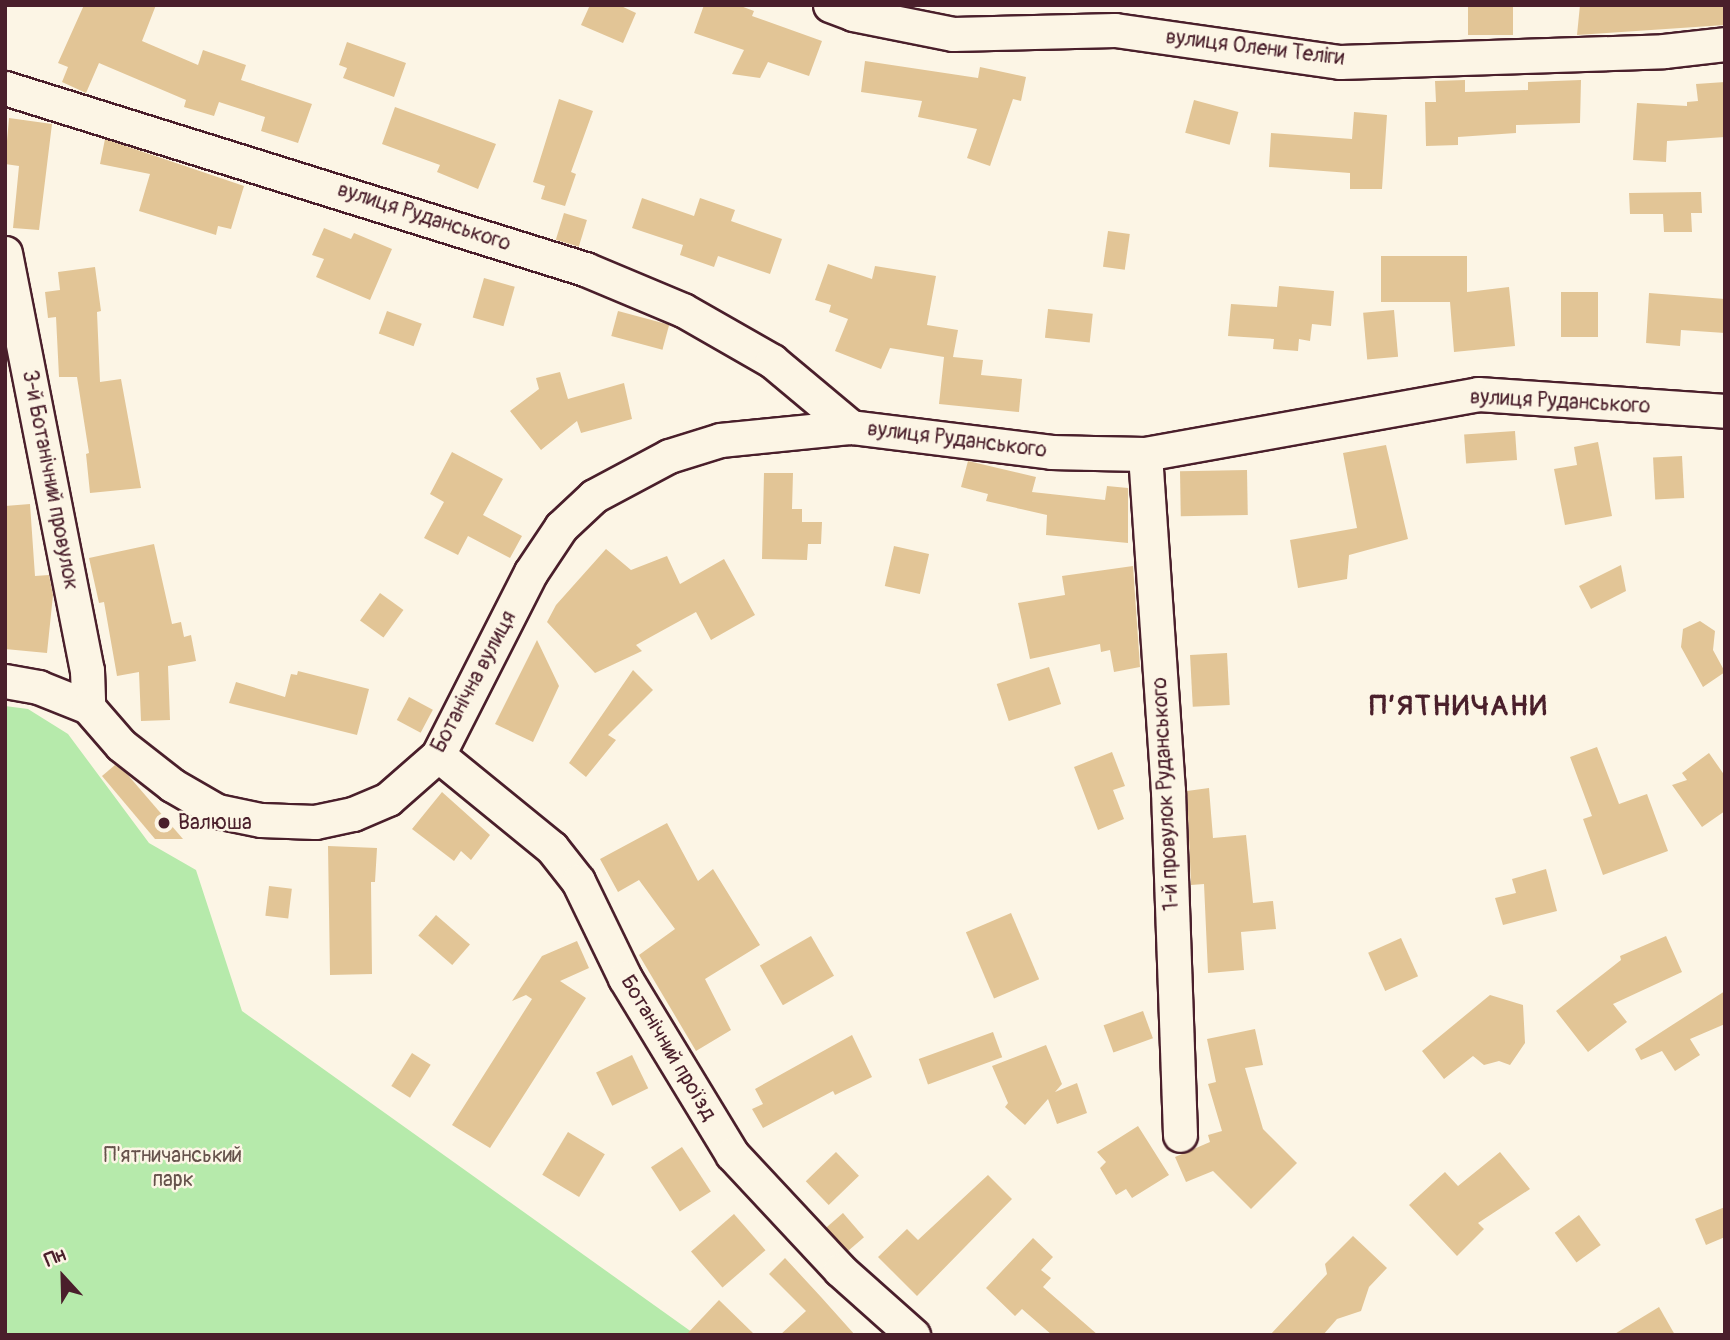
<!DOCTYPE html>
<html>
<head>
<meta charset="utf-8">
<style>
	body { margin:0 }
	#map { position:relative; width:1730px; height:1340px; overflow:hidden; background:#fcf5e5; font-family:Pangolin,sans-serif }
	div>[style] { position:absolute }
	.green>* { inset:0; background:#b6eaab }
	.building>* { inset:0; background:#e2c596; transform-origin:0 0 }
	.roads { filter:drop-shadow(2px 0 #4a1f2b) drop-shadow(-2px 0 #4a1f2b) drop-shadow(0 2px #4a1f2b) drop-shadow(0 -2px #4a1f2b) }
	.minor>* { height:33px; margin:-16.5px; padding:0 16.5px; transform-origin:16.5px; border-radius:16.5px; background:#fcf5e5 }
	.dots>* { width:19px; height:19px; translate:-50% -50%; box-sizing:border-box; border:4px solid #fcf5e5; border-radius:50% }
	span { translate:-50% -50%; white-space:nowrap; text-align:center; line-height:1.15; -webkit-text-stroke:5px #fcf5e5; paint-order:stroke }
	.street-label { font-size:21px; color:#4a1f2b }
	.poi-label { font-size:21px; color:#4a1f2b }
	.left { translate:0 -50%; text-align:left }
	.park-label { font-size:21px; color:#65524b }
	.district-label { font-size:28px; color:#4a1f2b; font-weight:700; letter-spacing:2px }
	.frame { position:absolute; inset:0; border:7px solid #4a1f2b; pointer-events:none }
	.north { position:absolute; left:28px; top:1242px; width:70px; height:70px; -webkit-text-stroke:5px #fcf5e5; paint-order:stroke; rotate:338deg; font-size:19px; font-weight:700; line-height:28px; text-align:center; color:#4a1f2b }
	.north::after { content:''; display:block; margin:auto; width:24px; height:32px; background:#4a1f2b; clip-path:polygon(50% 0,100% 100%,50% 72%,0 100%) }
</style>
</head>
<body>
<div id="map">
	<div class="green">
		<i style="clip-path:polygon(5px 706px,28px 709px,68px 734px,149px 843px,196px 870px,242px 1011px,696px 1335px,5px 1335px)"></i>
	</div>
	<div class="building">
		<i style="clip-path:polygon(84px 5px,156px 5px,142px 41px,198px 65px,203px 50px,246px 65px,241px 80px,312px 104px,298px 143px,261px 131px,265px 117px,219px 102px,214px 116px,184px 107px,186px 100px,99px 63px,86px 93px,62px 82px,68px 67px,58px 63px)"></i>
		<i style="clip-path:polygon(590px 5px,619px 5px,636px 13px,623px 43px,581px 25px)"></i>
		<i style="clip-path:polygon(704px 5px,738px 5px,754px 11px,752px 16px,822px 41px,809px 76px,768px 62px,760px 78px,732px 74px,744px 50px,694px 33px)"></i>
		<i style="left:1468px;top:5px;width:45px;height:30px"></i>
		<i style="clip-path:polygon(1580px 5px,1725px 5px,1725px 25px,1577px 35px)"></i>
		<i style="clip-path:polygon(347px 42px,406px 63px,394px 97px,343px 78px,347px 68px,339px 65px)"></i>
		<i style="clip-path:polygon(865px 61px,978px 78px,980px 67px,1026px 77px,1021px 101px,1013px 99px,990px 166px,967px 158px,977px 129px,918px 117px,922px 101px,861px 92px)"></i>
		<i style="clip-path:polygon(1465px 80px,1465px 92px,1528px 90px,1528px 82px,1581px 80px,1580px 123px,1516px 125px,1516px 133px,1458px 137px,1458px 145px,1426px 146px,1425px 102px,1436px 102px,1435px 81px)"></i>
		<i style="clip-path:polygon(1725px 82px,1725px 137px,1667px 141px,1666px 162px,1633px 160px,1637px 103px,1687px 106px,1687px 102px,1698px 101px,1696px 84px)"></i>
		<i style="clip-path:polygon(559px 99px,593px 111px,571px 172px,576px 174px,565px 206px,541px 199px,545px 186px,533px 182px)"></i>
		<i style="left:1194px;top:100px;width:46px;height:34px;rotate:15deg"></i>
		<i style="clip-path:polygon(395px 107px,496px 144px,478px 189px,437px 172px,440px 165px,382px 144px)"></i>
		<i style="clip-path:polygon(1354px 112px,1387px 115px,1382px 189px,1350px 189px,1350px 173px,1269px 167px,1271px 133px,1352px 139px)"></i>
		<i style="clip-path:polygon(9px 118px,52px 124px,39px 230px,13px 228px,19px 166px,5px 164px)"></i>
		<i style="clip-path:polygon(105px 139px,244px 186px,231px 229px,218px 226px,216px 235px,139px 211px,150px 174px,100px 164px)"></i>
		<i style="clip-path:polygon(1701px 192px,1702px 213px,1691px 213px,1692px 232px,1664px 232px,1663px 214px,1630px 214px,1629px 193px)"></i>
		<i style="clip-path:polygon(642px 198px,694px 216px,700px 198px,735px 210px,731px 221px,782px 239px,770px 274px,718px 256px,714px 267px,680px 255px,683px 245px,632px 228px)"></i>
		<i style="left:564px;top:213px;width:24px;height:28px;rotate:17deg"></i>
		<i style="clip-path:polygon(324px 228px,351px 239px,354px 233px,392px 249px,370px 300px,316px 277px,324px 259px,312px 255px)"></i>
		<i style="left:1108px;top:231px;width:22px;height:36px;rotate:8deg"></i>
		<i style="clip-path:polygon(1381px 256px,1467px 256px,1467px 292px,1509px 287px,1515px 346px,1454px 352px,1450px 302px,1381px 302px)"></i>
		<i style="clip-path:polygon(828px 264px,872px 279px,875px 266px,936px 276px,927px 325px,958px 330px,953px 357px,983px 360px,981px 375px,1022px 379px,1019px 412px,939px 404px,944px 357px,890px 348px,881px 369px,835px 351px,848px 319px,829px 312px,831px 305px,815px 300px)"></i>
		<i style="clip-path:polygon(95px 267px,101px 311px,97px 312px,100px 382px,121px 379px,141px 488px,90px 493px,86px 454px,89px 453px,77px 377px,59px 377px,56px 317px,48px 318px,45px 292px,60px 290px,58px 272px)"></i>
		<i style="left:484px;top:278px;width:32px;height:41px;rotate:16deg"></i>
		<i style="clip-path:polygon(1279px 286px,1334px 291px,1331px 326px,1312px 324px,1310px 341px,1299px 339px,1298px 351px,1273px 349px,1274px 339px,1228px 336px,1231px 304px,1277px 307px)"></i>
		<i style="left:1561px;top:292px;width:37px;height:45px"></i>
		<i style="clip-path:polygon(1649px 293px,1725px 299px,1725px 333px,1681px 330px,1680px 346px,1646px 343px)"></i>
		<i style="left:1048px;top:309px;width:45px;height:29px;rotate:6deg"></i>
		<i style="left:1394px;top:310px;width:47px;height:31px;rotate:85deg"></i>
		<i style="left:387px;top:311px;width:37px;height:24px;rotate:20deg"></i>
		<i style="left:618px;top:311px;width:53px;height:26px;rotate:15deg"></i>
		<i style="clip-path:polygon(560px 372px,568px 399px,624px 383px,632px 419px,581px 433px,577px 421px,541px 450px,510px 411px,539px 389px,536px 378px)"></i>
		<i style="left:1515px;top:431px;width:29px;height:51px;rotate:86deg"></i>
		<i style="clip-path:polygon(1598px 442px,1612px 516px,1565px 525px,1554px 469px,1577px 465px,1574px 447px)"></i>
		<i style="clip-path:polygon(1386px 445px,1408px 539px,1349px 555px,1347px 579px,1298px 588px,1290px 540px,1357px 528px,1343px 453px)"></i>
		<i style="clip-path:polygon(452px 452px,503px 479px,483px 515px,522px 536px,510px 558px,468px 536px,458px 555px,424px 538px,444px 502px,430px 494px)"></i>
		<i style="left:1682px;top:456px;width:42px;height:29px;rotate:87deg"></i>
		<i style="clip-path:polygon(968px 461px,1036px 477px,1032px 492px,1105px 500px,1107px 486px,1128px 488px,1128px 543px,1046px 535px,1047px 515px,986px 501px,988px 494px,961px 487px)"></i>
		<i style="left:1247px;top:470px;width:45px;height:67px;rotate:89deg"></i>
		<i style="clip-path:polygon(764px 473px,793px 473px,792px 509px,802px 509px,802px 522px,822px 522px,821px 544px,808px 544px,807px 560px,762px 559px)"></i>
		<i style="clip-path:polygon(30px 504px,35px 576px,49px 575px,53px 595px,47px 653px,5px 649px,5px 506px)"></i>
		<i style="clip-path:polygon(154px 544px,172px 624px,181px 622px,184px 637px,191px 635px,196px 661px,168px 666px,170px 720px,141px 721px,139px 672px,117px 676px,104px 602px,99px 603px,89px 558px)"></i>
		<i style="left:894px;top:546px;width:36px;height:41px;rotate:13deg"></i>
		<i style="clip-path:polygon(606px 549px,631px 570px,667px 556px,680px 584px,724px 559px,755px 615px,711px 640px,696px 612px,636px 645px,642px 651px,595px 673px,547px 622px,556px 605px)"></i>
		<i style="clip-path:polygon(1621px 565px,1626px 591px,1591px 609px,1579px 586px)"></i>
		<i style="clip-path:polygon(1133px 566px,1140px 667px,1114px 672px,1110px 650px,1101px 652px,1100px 644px,1030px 659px,1018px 603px,1065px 595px,1062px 576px)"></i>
		<i style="left:380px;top:593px;width:29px;height:34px;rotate:36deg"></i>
		<i style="clip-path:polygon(1700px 621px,1715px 631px,1713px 650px,1725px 672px,1703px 687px,1681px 647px,1683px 629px)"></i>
		<i style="clip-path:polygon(537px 640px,559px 686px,533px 742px,495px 724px)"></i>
		<i style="left:1227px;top:653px;width:52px;height:37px;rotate:87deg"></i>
		<i style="left:1049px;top:667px;width:39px;height:55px;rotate:72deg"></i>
		<i style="clip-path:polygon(633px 670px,653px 690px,608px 735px,616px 740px,586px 777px,569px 763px)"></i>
		<i style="clip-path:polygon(298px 671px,369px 689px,357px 735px,229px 703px,236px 682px,285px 697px,291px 674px,297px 675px)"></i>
		<i style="left:409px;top:697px;width:27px;height:26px;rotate:28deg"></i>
		<i style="clip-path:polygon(1597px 747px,1619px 804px,1647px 794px,1668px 851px,1603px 875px,1583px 819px,1592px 816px,1570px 757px)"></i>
		<i style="clip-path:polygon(1112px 752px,1125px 786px,1113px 790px,1124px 819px,1098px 830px,1074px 767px)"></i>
		<i style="clip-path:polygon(1709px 753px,1725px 776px,1725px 811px,1702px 827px,1672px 785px,1687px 780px,1682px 773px)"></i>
		<i style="clip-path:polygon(115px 765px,127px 774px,183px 839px,155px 839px,102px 776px)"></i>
		<i style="clip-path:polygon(1209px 788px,1213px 838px,1246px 835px,1253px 903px,1273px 901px,1276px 929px,1241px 932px,1244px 970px,1208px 973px,1204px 884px,1191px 885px,1187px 791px)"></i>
		<i style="clip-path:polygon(442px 792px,490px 835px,471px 860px,461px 851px,454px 861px,412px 829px)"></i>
		<i style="clip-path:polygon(667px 823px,698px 881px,713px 869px,760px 945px,705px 979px,731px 1030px,696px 1051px,639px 955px,675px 929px,639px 880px,618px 892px,600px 859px)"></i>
		<i style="clip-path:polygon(328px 846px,377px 848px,375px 882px,371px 882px,372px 974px,330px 975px)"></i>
		<i style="clip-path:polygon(1546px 869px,1557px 911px,1503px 925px,1495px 898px,1516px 893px,1512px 879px)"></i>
		<i style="left:269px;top:886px;width:23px;height:30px;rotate:7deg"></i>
		<i style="left:1011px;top:913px;width:72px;height:49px;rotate:67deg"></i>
		<i style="left:436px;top:915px;width:45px;height:27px;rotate:41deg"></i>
		<i style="left:811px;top:936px;width:46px;height:59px;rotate:60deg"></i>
		<i style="clip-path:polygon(1666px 936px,1682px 972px,1613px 1004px,1627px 1022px,1588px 1052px,1556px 1011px,1621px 960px,1620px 956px)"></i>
		<i style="left:1401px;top:938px;width:42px;height:36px;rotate:66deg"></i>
		<i style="clip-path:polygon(577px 941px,589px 968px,560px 981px,586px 998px,490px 1148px,452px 1125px,532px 999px,526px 995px,512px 1001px,542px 956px)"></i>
		<i style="clip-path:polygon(1725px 991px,1725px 1024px,1690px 1039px,1700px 1055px,1675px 1071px,1662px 1051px,1641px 1060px,1635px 1049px)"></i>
		<i style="clip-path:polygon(1490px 995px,1523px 1005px,1525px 1043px,1510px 1065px,1499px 1061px,1484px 1065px,1473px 1056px,1444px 1079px,1422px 1051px)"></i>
		<i style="left:1143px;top:1011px;width:29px;height:42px;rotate:70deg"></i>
		<i style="clip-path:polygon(1255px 1029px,1263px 1065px,1245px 1068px,1263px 1129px,1297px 1163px,1251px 1209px,1213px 1171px,1186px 1182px,1175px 1157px,1210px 1142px,1208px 1135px,1222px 1131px,1208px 1084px,1216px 1082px,1207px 1039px)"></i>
		<i style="left:993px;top:1032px;width:27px;height:79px;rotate:70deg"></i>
		<i style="clip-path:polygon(852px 1035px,872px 1077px,835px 1095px,833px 1091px,763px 1128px,752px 1109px,763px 1104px,755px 1089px)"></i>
		<i style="clip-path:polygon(1046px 1045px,1062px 1084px,1055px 1092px,1077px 1083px,1087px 1113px,1057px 1124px,1048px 1099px,1025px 1125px,1005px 1107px,1008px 1103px,992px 1066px)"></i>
		<i style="left:412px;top:1053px;width:22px;height:39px;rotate:32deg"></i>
		<i style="left:632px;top:1055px;width:37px;height:40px;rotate:64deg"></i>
		<i style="clip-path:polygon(1138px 1126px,1169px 1175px,1132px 1198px,1126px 1189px,1116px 1195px,1100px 1168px,1106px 1162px,1097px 1152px)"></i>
		<i style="left:568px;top:1132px;width:43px;height:50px;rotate:31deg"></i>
		<i style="left:682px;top:1147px;width:53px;height:37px;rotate:57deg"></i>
		<i style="left:836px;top:1152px;width:33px;height:42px;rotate:46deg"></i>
		<i style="clip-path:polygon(1500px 1152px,1530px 1189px,1478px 1223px,1484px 1229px,1457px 1256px,1409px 1205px,1445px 1172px,1458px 1186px)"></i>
		<i style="clip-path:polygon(988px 1175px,1012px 1199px,917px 1296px,878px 1257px,907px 1229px,918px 1240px)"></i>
		<i style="clip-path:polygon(1725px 1207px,1725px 1237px,1706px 1245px,1695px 1219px)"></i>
		<i style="left:843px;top:1213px;width:32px;height:22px;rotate:49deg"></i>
		<i style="left:734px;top:1214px;width:48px;height:57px;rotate:49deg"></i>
		<i style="left:1579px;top:1215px;width:37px;height:30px;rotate:54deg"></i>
		<i style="clip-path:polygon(1353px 1236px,1387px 1268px,1369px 1287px,1361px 1311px,1337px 1319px,1323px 1335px,1270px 1335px,1327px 1274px,1325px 1264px)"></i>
		<i style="clip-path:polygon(1033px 1238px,1053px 1257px,1041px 1270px,1051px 1278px,1043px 1287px,1098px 1335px,1052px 1335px,1022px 1309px,1015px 1316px,986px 1288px)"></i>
		<i style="clip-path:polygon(785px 1258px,821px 1297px,855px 1335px,780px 1335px,806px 1311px,769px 1274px)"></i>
		<i style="clip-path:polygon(719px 1300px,755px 1335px,686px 1335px)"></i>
		<i style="clip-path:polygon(1659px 1307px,1675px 1335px,1613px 1335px)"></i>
	</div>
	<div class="roads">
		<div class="minor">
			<i style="left:830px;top:5px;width:25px;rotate:21deg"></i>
			<i style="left:853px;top:14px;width:102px;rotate:11.3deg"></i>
			<i style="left:953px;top:34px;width:162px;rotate:-1.4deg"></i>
			<i style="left:1115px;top:30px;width:227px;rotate:8.1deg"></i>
			<i style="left:1340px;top:62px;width:324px;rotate:-1.9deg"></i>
			<i style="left:1664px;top:51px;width:61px;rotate:-6.5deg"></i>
			<i style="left:5px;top:88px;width:608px;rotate:17.33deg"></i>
			<i style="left:585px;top:269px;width:106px;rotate:22.7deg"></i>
			<i style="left:683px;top:310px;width:103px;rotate:29.8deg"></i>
			<i style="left:772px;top:361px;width:103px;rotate:39.9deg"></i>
			<i style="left:5px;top:253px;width:425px;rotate:78.9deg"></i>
			<i style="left:87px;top:670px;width:37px;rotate:88deg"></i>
			<i style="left:1145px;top:454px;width:338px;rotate:86.1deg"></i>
			<i style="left:1168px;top:791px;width:344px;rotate:88deg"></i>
			<i style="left:5px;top:681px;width:34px;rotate:10deg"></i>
			<i style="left:38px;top:687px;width:54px;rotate:21.8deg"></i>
			<i style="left:88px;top:707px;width:50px;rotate:49deg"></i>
			<i style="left:121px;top:745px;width:65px;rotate:38.1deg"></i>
			<i style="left:172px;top:785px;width:52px;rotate:30deg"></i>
			<i style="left:217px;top:811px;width:45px;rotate:11.6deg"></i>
			<i style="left:261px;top:820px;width:54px;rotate:2.1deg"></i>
			<i style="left:315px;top:822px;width:39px;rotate:-12deg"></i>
			<i style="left:353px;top:814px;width:38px;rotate:-23deg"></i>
			<i style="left:388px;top:799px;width:67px;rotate:-41.3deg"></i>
			<i style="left:438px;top:755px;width:205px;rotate:-63.1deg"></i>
			<i style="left:531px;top:572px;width:54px;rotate:-56.3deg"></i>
			<i style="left:561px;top:527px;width:45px;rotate:-43.2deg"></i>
			<i style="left:594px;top:496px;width:85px;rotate:-28.1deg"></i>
			<i style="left:669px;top:456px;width:53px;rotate:-17.4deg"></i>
			<i style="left:720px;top:440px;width:132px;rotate:-5.7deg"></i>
			<i style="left:851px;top:427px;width:202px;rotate:7.1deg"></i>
			<i style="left:1051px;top:452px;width:94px;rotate:1.2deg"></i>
			<i style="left:1145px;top:454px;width:338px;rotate:-10.2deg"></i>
			<i style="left:1478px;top:394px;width:248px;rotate:3.9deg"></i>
			<i style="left:438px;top:755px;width:147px;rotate:39.2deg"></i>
			<i style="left:552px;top:848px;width:42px;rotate:51.8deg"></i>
			<i style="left:578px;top:881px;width:108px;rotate:64.1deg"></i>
			<i style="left:625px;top:978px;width:206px;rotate:58.7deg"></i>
			<i style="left:732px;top:1154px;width:158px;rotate:47deg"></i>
			<i style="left:840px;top:1270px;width:98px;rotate:41.7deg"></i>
		</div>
	</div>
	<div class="dots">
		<i style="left:164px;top:823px;background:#4a1f2b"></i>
	</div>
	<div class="street-label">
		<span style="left:1255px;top:48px;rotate:7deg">вулиця Олени Теліги</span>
		<span style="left:424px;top:217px;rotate:18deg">вулиця Руданського</span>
		<span style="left:1560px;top:402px;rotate:3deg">вулиця Руданського</span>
		<span style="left:957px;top:440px;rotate:7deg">вулиця Руданського</span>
		<span style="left:50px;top:480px;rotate:79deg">3-й Ботанічний провулок</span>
		<span style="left:474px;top:682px;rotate:-62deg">Ботанічна вулиця</span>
		<span style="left:1166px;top:794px;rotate:-93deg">1-й провулок Руданського</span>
		<span style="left:668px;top:1048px;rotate:59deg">Ботанічний проїзд</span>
	</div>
	<div class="poi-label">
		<span class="left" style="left:178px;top:823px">Валюша</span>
	</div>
	<div class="park-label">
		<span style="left:173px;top:1168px">П'ятничанський<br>парк</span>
	</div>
	<div class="district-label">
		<span style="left:1459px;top:707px">П’ЯТНИЧАНИ</span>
	</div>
	<div class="frame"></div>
	<div class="north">Пн</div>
</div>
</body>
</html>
